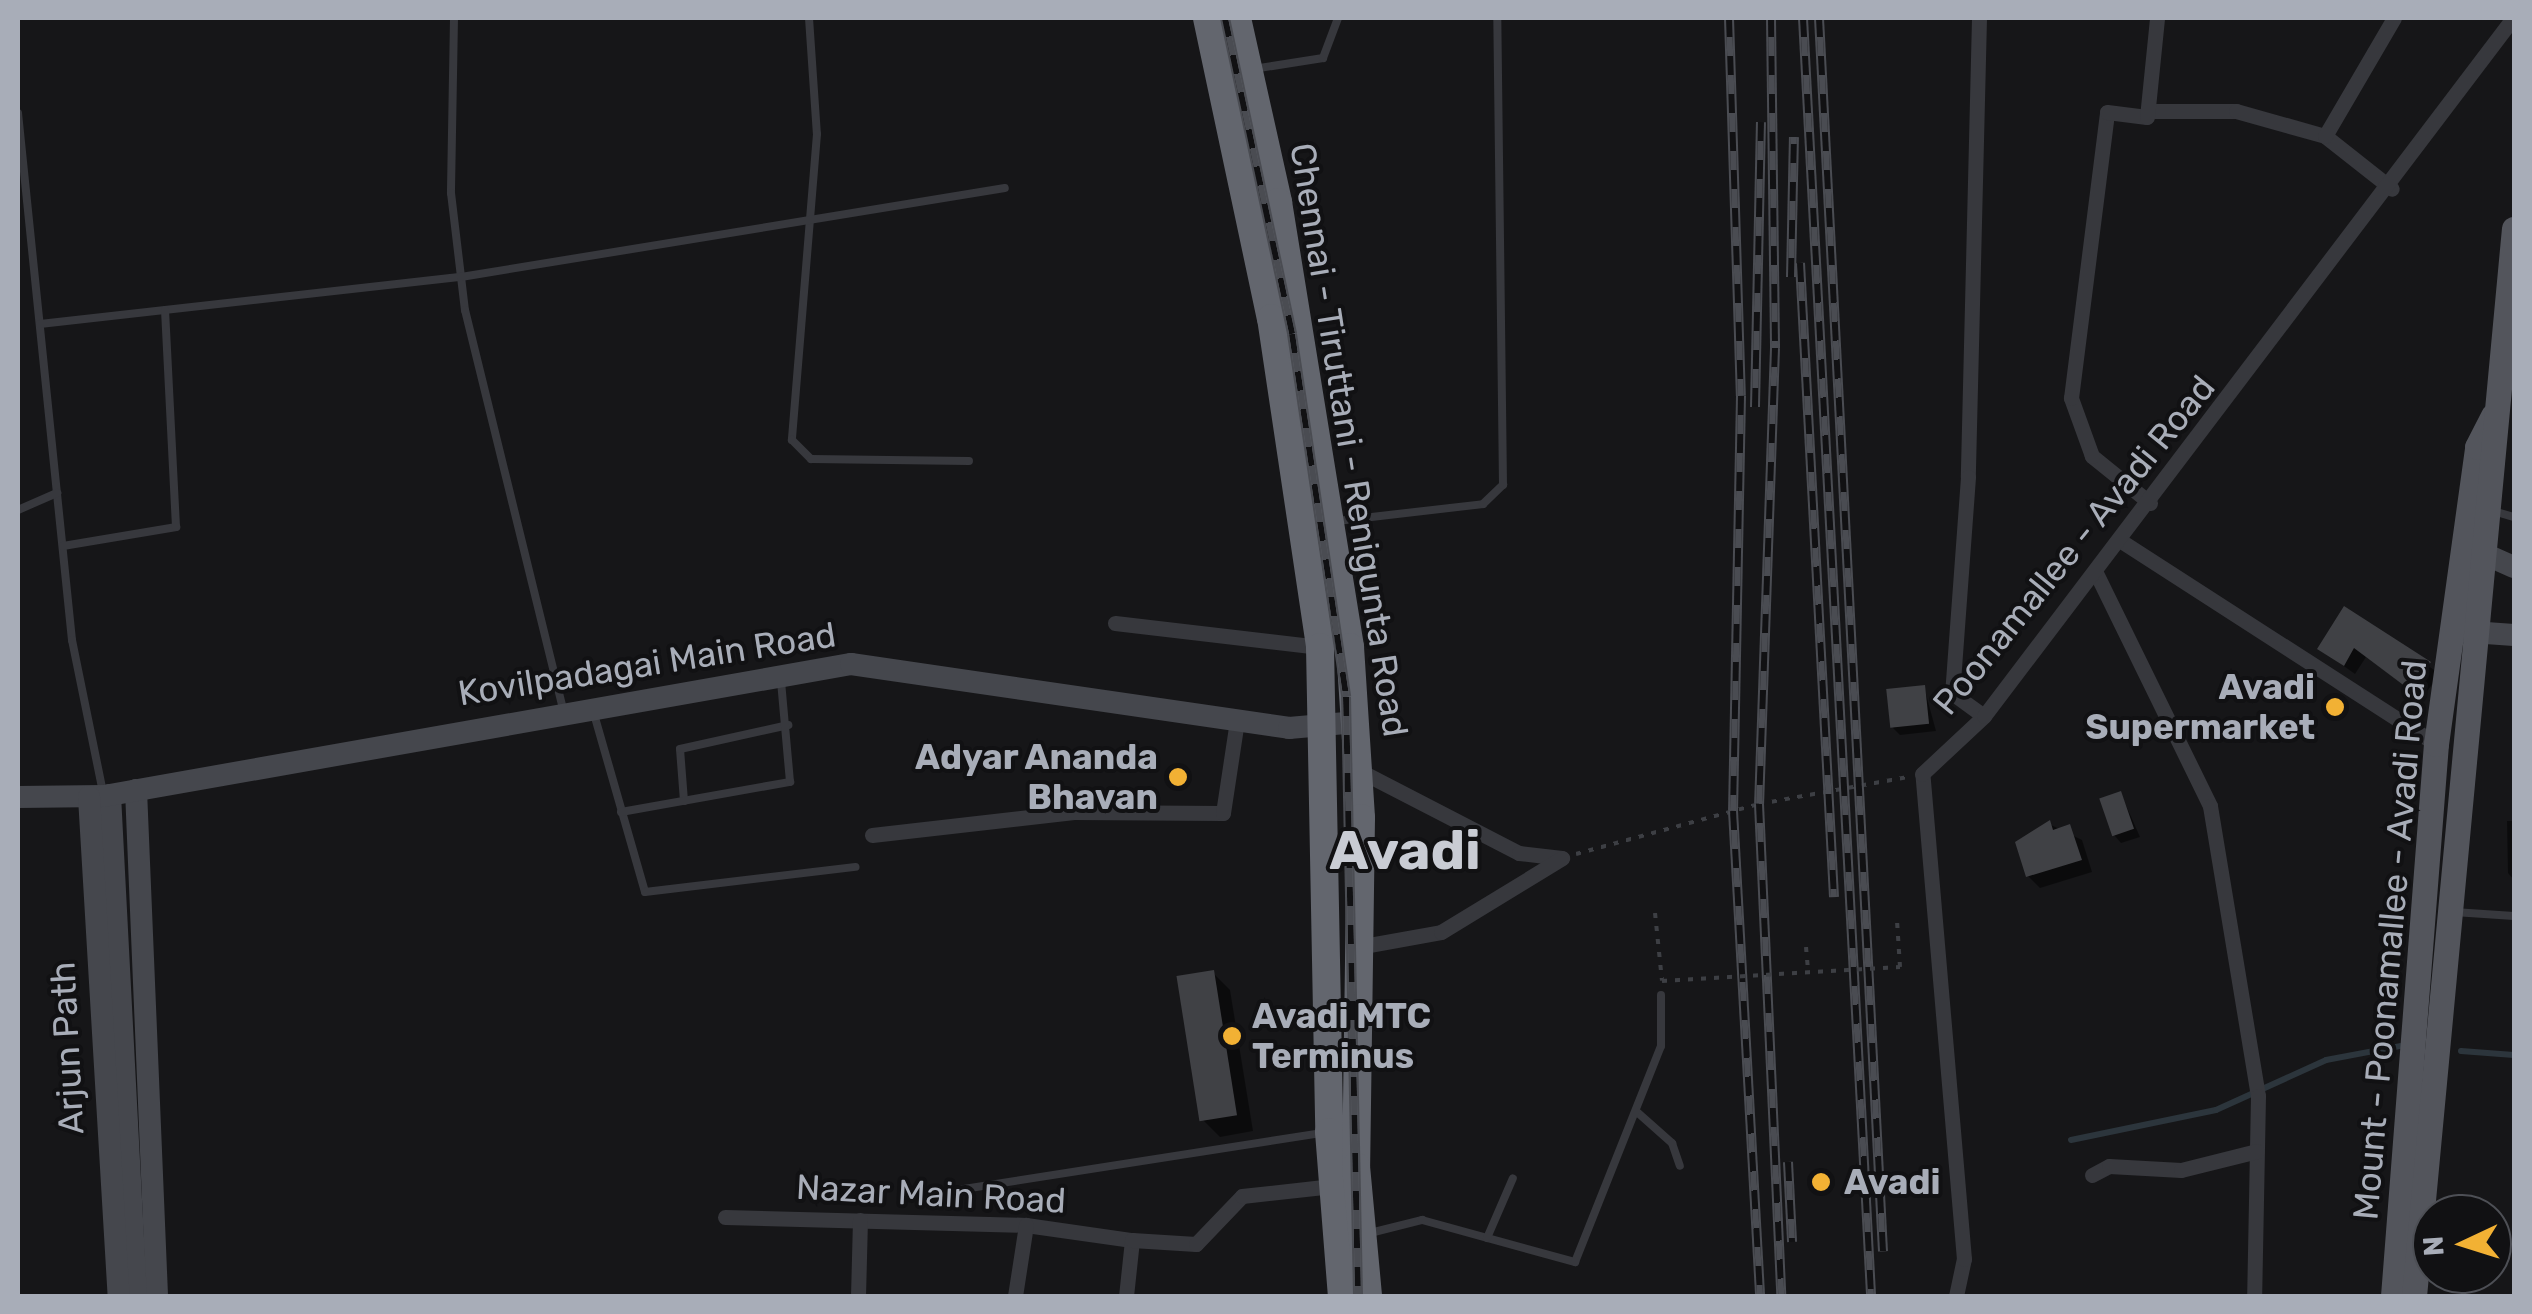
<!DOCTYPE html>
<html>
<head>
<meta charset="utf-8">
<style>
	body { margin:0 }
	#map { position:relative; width:2532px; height:1314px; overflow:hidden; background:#161618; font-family:Rubik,sans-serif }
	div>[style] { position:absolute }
	.shadow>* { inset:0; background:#0007 }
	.stream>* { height:6px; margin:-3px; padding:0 3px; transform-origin:3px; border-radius:3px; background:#2c353c }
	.building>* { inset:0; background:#404145; transform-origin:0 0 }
	.path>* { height:4px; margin-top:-2px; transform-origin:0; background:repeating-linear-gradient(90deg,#3d3f44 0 5px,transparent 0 13px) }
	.lane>* { height:8px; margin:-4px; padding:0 4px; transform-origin:4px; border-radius:4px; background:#37383d }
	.street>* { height:15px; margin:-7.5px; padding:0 7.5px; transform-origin:7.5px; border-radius:7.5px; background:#37383d }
	.secondary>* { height:22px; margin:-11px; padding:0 11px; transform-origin:11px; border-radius:11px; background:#45474d }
	.primary>* { height:25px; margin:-12.5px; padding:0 12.5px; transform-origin:12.5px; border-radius:12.5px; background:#53555c }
	.highway>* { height:28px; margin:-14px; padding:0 14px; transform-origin:14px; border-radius:14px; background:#63666e }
	.rail>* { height:10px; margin-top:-5px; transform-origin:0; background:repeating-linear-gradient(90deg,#111113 0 19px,#4a4c52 0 38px); box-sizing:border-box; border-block:2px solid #4a4c52 }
	.path-bridge>* { height:4px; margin-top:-2px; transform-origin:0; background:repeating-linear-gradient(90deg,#3d3f44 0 5px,transparent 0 13px) }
	.dots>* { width:28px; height:28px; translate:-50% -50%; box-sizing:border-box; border:5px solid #111113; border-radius:50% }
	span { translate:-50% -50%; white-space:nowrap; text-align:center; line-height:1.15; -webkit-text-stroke:8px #111113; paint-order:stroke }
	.street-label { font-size:35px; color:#a8adb8 }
	.poi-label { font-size:35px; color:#a8adb8; font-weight:700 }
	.right { translate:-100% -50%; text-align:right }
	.left { translate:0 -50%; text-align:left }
	.town-label { font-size:55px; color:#c9ccd4; font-weight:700 }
	.frame { position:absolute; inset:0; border:20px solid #a8adb8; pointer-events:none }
	.north { position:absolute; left:2412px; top:1194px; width:100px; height:100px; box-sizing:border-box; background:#111113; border:2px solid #4d4f55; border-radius:50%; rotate:266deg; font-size:28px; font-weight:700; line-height:40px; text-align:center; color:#a8adb8 }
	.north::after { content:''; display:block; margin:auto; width:35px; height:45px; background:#f2b134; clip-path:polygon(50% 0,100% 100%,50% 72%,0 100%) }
</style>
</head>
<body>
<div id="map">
	<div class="shadow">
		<i style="clip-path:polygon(2345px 609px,2440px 674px,2422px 698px,2366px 657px,2355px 674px,2320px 649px)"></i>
		<i style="clip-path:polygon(1924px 687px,1936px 731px,1900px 735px,1893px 728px)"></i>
		<i style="clip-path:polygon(2121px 794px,2140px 837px,2121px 843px,2114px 835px)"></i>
		<i style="clip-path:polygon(2507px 821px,2514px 821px,2514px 880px,2508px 873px)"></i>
		<i style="clip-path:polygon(2049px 824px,2082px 840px,2092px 872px,2040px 888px,2028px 876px)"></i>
		<i style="clip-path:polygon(1213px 973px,1230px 990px,1253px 1131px,1220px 1137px,1203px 1120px)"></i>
	</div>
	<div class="stream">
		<i style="left:2461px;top:1051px;width:53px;rotate:4.3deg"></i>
		<i style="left:2071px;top:1140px;width:148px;rotate:-11.7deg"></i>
		<i style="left:2216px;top:1110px;width:121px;rotate:-24.4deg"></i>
		<i style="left:2326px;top:1060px;width:75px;rotate:-10.7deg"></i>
	</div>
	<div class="building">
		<i style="clip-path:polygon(2344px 606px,2431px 662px,2410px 690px,2354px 648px,2344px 666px,2317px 649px)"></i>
		<i style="left:1925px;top:685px;width:39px;height:39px;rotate:84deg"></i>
		<i style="left:2121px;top:791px;width:40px;height:23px;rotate:71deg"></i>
		<i style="clip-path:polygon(2050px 820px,2053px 830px,2070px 824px,2082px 860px,2026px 877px,2015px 842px)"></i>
		<i style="left:1214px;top:970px;width:147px;height:38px;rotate:81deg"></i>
	</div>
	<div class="path">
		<i style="left:1576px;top:854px;width:190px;rotate:-15.3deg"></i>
		<i style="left:1759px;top:804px;width:150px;rotate:-10.3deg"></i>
		<i style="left:1655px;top:913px;width:68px;rotate:84.1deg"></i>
		<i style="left:1806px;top:947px;width:25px;rotate:85deg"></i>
		<i style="left:1883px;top:968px;width:17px;rotate:-3deg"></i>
		<i style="left:1900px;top:967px;width:47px;rotate:-93.7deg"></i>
	</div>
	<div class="lane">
		<i style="left:454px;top:18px;width:175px;rotate:91deg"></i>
		<i style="left:451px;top:193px;width:118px;rotate:83.2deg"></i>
		<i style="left:465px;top:310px;width:411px;rotate:76.2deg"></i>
		<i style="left:809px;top:18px;width:116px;rotate:86.1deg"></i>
		<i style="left:817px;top:134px;width:307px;rotate:94.7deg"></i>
		<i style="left:792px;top:440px;width:27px;rotate:45deg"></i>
		<i style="left:811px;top:459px;width:158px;rotate:0.7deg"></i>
		<i style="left:1253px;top:69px;width:71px;rotate:-8.9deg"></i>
		<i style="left:1323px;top:58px;width:43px;rotate:-69.4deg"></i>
		<i style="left:18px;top:113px;width:530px;rotate:84.15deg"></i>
		<i style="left:72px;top:640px;width:155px;rotate:78.5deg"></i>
		<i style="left:40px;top:324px;width:424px;rotate:-6.4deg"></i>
		<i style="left:461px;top:277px;width:551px;rotate:-9.29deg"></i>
		<i style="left:18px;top:510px;width:43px;rotate:-23.6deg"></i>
		<i style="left:2493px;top:511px;width:22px;rotate:16deg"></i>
		<i style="left:1337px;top:521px;width:147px;rotate:-6.6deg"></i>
		<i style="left:1483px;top:504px;width:28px;rotate:-44deg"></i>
		<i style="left:1503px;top:485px;width:467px;rotate:-90.7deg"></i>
		<i style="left:63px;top:546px;width:115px;rotate:-9.5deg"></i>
		<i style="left:176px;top:527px;width:217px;rotate:-92.9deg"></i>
		<i style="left:594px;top:714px;width:185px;rotate:74deg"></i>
		<i style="left:645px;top:892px;width:212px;rotate:-6.8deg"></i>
		<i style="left:684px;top:801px;width:52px;rotate:-94.4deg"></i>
		<i style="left:680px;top:749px;width:111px;rotate:-12.5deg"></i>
		<i style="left:621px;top:812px;width:172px;rotate:-10.1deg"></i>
		<i style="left:790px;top:782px;width:101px;rotate:-95.1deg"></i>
		<i style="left:2454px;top:912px;width:60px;rotate:3.8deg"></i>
		<i style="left:1637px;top:1112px;width:47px;rotate:41.5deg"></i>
		<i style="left:1672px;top:1143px;width:24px;rotate:71deg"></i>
		<i style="left:951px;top:1191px;width:376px;rotate:-8.9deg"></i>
		<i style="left:1370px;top:1233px;width:54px;rotate:-14deg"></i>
		<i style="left:1422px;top:1220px;width:159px;rotate:15.4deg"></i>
		<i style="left:1575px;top:1262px;width:232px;rotate:-68.3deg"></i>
		<i style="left:1661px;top:1046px;width:51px;rotate:-90deg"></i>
		<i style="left:1487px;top:1238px;width:65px;rotate:-66.6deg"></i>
	</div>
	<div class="street">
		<i style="left:1979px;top:18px;width:459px;rotate:91.4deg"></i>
		<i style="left:1968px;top:477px;width:217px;rotate:94.2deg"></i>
		<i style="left:1952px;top:693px;width:39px;rotate:36deg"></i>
		<i style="left:2148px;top:111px;width:88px"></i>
		<i style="left:2236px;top:111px;width:92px;rotate:15.7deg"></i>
		<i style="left:2325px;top:136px;width:85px;rotate:38.3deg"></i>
		<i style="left:2325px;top:136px;width:137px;rotate:-59.7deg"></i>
		<i style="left:2150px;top:503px;width:75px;rotate:-141deg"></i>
		<i style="left:2092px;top:456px;width:62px;rotate:-109.9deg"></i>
		<i style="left:2071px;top:398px;width:288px;rotate:-82.8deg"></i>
		<i style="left:2107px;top:112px;width:40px;rotate:7.1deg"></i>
		<i style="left:2147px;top:117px;width:100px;rotate:-84.2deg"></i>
		<i style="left:2121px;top:541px;width:375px;rotate:32.8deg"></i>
		<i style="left:2096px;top:573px;width:259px;rotate:63.9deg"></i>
		<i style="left:2210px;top:806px;width:294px;rotate:80.6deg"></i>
		<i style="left:2258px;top:1096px;width:200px;rotate:91.1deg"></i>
		<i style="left:1115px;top:623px;width:206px;rotate:6.7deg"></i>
		<i style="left:1360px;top:771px;width:179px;rotate:27.3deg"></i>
		<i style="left:1519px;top:853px;width:43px;rotate:6.6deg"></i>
		<i style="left:872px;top:835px;width:203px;rotate:-6.5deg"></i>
		<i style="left:1074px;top:812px;width:149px;rotate:0.4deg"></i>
		<i style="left:1223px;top:813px;width:94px;rotate:-81.4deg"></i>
		<i style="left:1358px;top:947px;width:84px;rotate:-10.2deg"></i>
		<i style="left:1441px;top:932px;width:142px;rotate:-31.4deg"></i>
		<i style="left:2092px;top:1175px;width:19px;rotate:-28deg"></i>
		<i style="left:2109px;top:1166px;width:72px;rotate:3.2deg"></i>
		<i style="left:2181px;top:1170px;width:78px;rotate:-14deg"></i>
		<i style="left:725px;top:1217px;width:301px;rotate:1.5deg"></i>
		<i style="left:1026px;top:1225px;width:107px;rotate:8.1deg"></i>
		<i style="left:1132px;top:1240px;width:56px;rotate:96.1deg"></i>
		<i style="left:1132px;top:1240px;width:64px;rotate:3.6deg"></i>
		<i style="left:1196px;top:1244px;width:66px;rotate:-46.2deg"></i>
		<i style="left:1242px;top:1196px;width:91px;rotate:-6.3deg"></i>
		<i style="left:858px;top:1296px;width:76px;rotate:-88.5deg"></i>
		<i style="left:1015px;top:1296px;width:72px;rotate:-81.2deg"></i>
		<i style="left:1956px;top:1296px;width:38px;rotate:-78deg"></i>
		<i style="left:1964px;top:1259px;width:487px;rotate:-94.9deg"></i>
		<i style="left:1922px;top:774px;width:85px;rotate:-43.1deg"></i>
		<i style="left:1984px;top:716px;width:876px;rotate:-52.84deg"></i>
	</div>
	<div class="secondary">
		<i style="left:2489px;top:556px;width:27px;rotate:24deg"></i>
		<i style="left:2458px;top:631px;width:56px;rotate:4.1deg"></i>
		<i style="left:136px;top:790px;width:506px;rotate:87.62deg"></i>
		<i style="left:110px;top:795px;width:502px;rotate:87.03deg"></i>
		<i style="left:18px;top:797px;width:86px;rotate:-0.7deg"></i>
		<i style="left:104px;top:796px;width:759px;rotate:-10.02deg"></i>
		<i style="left:851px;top:664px;width:443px;rotate:8.3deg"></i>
		<i style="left:1289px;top:728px;width:68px;rotate:-5deg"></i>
		<i style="left:89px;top:797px;width:500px;rotate:86.6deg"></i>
	</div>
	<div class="primary">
		<i style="left:2393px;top:1296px;width:554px;rotate:-85.55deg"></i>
		<i style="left:2436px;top:744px;width:300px;rotate:-82.1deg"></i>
		<i style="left:2477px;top:447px;width:35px;rotate:-63deg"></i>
		<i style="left:2414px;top:1296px;width:1072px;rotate:-84.65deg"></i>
	</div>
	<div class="highway">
		<i style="left:1207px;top:18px;width:307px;rotate:78deg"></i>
		<i style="left:1271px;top:318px;width:333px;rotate:81.5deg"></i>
		<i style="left:1320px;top:647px;width:485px;rotate:88.9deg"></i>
		<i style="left:1329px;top:1132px;width:165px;rotate:85.5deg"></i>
		<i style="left:1237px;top:18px;width:189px;rotate:77.4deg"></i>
		<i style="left:1278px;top:202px;width:451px;rotate:80.8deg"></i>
		<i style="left:1350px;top:647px;width:171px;rotate:86.3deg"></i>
		<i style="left:1361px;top:818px;width:348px;rotate:90.8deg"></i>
		<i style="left:1356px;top:1166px;width:131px;rotate:84.7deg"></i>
	</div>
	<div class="rail">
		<i style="left:1225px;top:18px;width:323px;rotate:78deg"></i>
		<i style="left:1292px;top:334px;width:367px;rotate:81.5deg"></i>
		<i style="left:1346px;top:697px;width:599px;rotate:88.85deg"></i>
		<i style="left:1729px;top:18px;width:378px;rotate:88.2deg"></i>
		<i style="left:1741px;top:396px;width:415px;rotate:91.1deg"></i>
		<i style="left:1733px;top:811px;width:486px;rotate:86.8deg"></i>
		<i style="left:1771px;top:18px;width:330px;rotate:89.3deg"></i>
		<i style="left:1775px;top:348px;width:456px;rotate:92deg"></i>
		<i style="left:1759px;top:804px;width:492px;rotate:87.4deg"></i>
		<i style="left:1803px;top:18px;width:1280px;rotate:86.95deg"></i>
		<i style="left:1819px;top:18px;width:1235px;rotate:87.03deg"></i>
		<i style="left:1800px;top:263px;width:635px;rotate:86.93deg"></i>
		<i style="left:1791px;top:277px;width:140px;rotate:-88.8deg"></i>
		<i style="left:1755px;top:407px;width:285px;rotate:-88.8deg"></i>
		<i style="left:1788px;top:1162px;width:80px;rotate:87.1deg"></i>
	</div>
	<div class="path-bridge">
		<i style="left:1662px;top:981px;width:221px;rotate:-3.4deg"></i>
	</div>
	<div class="dots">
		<i style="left:2335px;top:707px;background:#f2b134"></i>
		<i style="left:1178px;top:777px;background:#f2b134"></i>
		<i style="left:1232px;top:1036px;background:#f2b134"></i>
		<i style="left:1821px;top:1182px;background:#f2b134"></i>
	</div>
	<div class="street-label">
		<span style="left:1349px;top:440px;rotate:81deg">Chennai - Tiruttani - Renigunta Road</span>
		<span style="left:2074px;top:545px;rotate:-51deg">Poonamallee - Avadi Road</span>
		<span style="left:647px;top:664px;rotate:-9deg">Kovilpadagai Main Road</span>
		<span style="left:2390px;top:940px;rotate:-85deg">Mount - Poonamallee - Avadi Road</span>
		<span style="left:67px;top:1048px;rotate:-93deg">Arjun Path</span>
		<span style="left:931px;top:1194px;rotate:3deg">Nazar Main Road</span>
	</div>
	<div class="poi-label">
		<span class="right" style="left:2315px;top:707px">Avadi<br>Supermarket</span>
		<span class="right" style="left:1158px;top:777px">Adyar Ananda<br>Bhavan</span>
		<span class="left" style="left:1252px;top:1036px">Avadi MTC<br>Terminus</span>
		<span class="left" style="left:1844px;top:1182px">Avadi</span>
	</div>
	<div class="town-label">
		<span style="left:1405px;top:851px">Avadi</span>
	</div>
	<div class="frame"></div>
	<div class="north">N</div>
</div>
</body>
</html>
